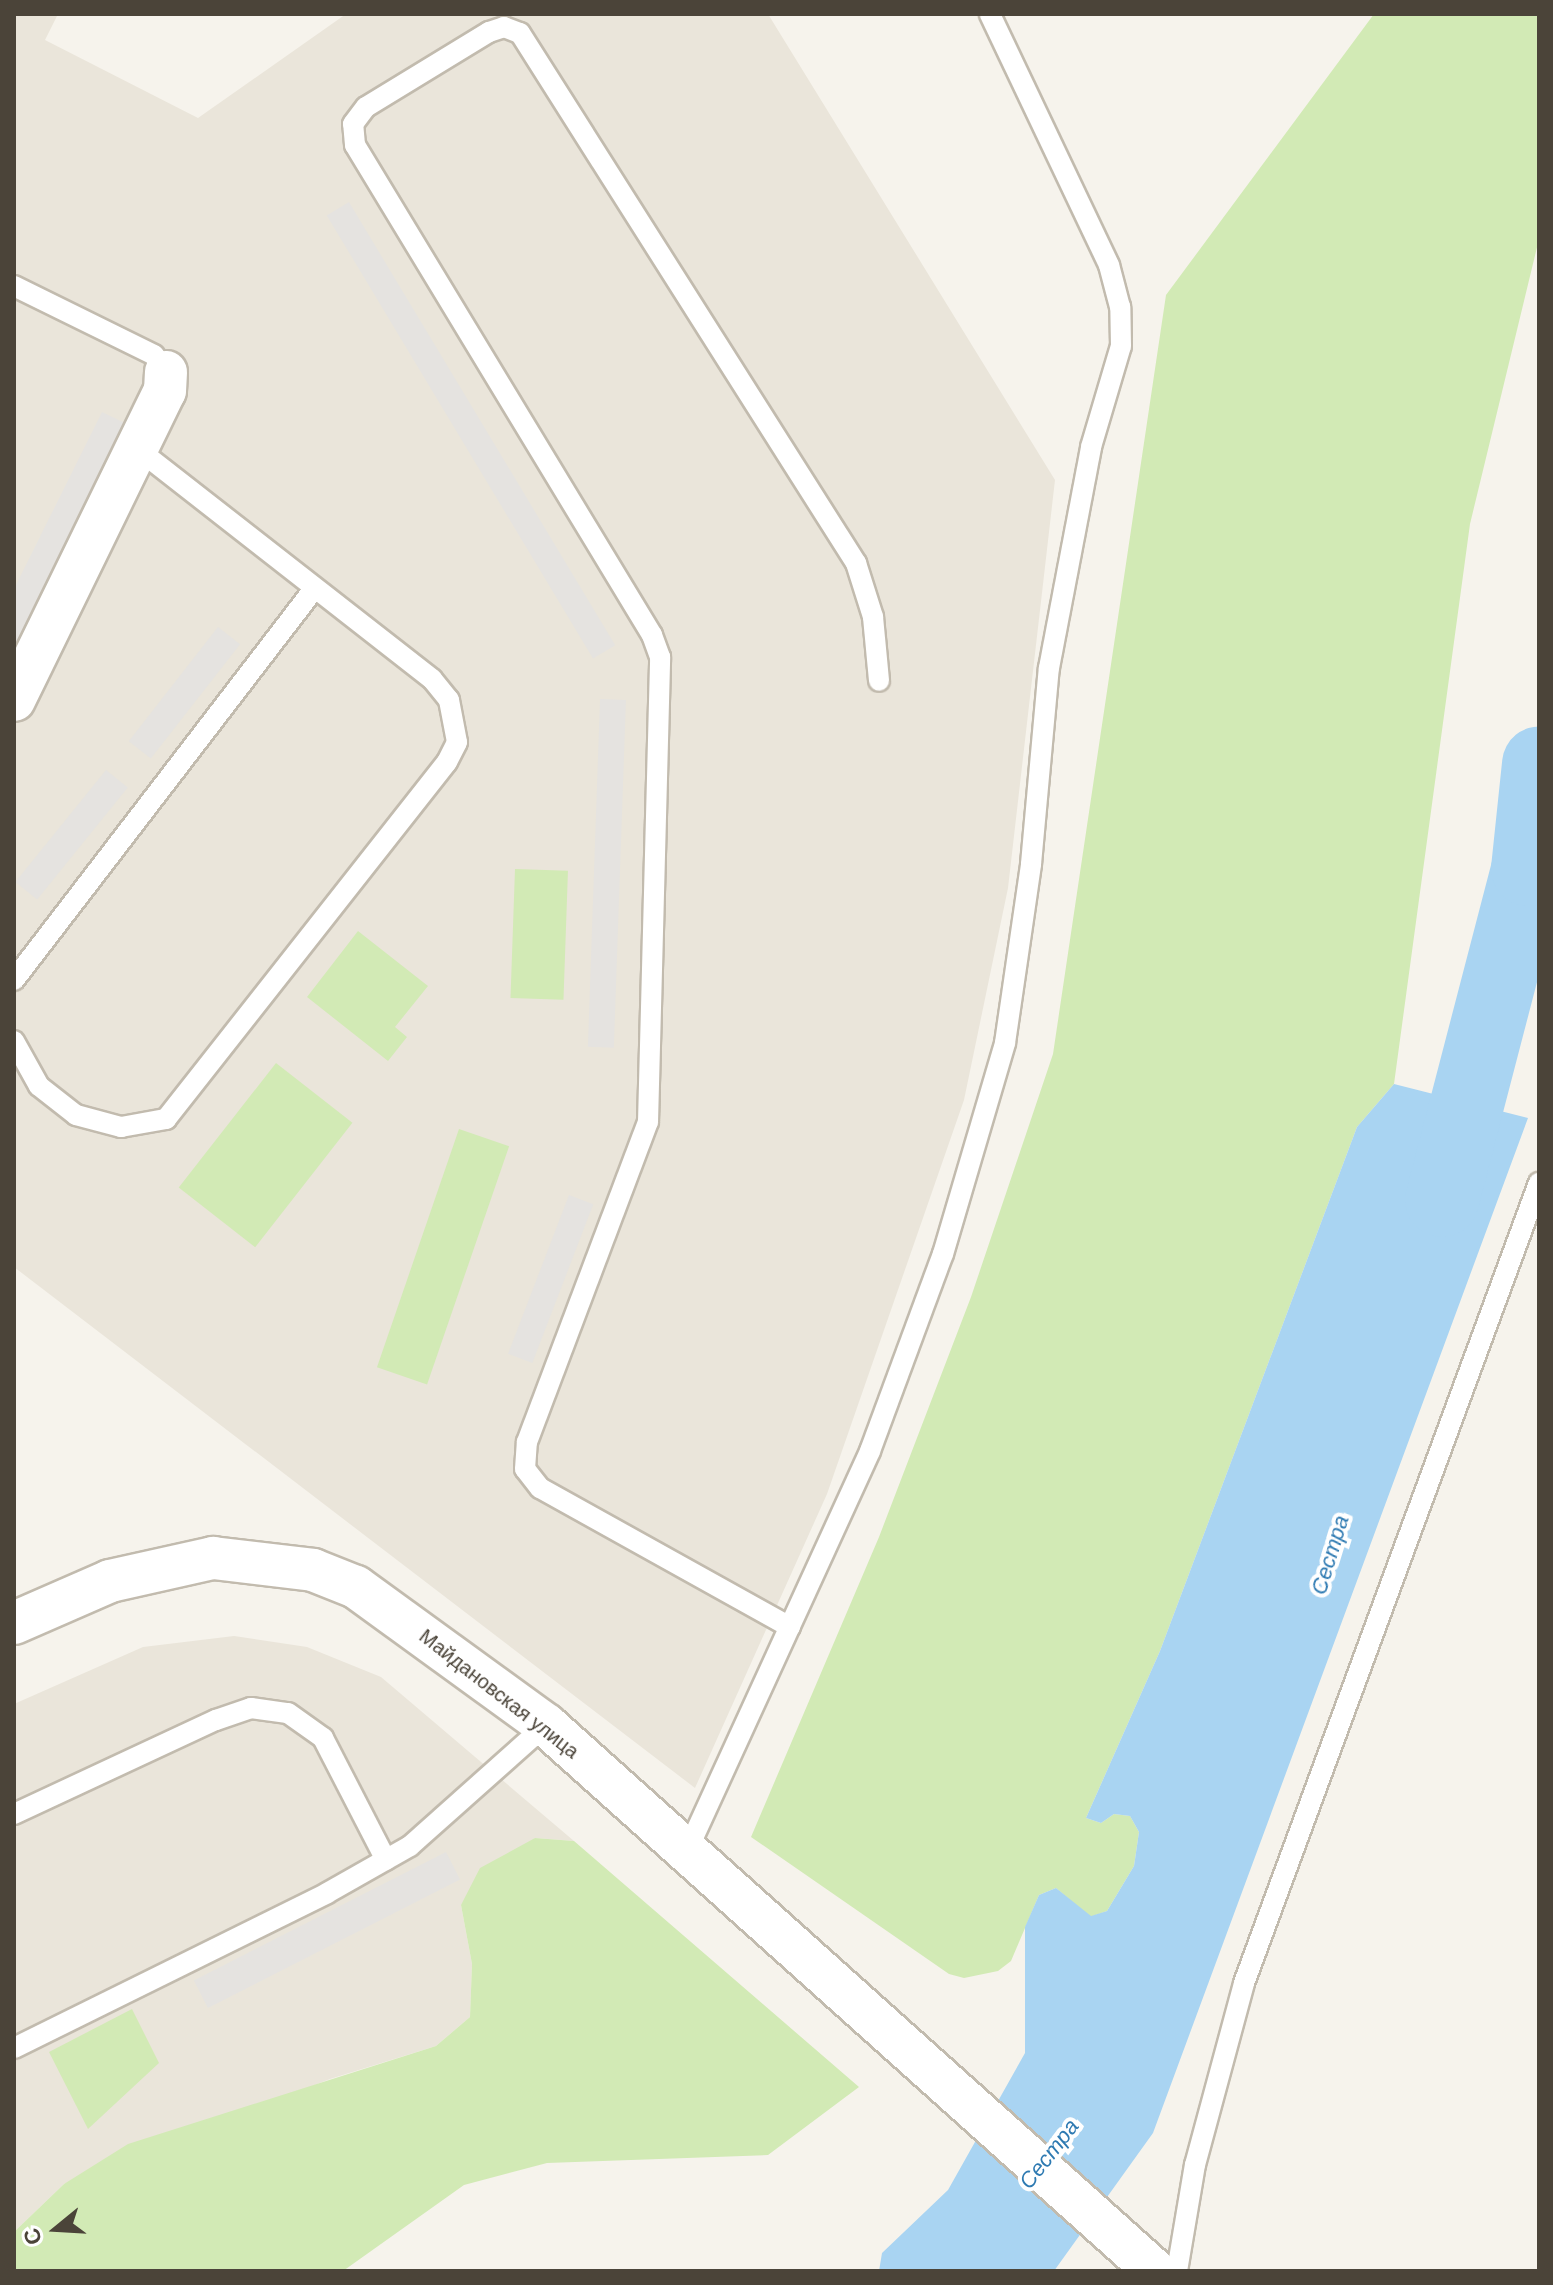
<!DOCTYPE html>
<html>
<head>
<meta charset="utf-8">
<style>
	body { margin:0 }
	#map { position:relative; width:1553px; height:2285px; overflow:hidden; background:#f6f3ec; font-family:"DM Sans",sans-serif }
	div>[style] { position:absolute }
	.residential>* { inset:0; background:#eae5da }
	.green>* { inset:0; background:#d2eab5; transform-origin:0 0 }
	.parking>* { inset:0; background:#e5e3e0; transform-origin:0 0 }
	.water>* { inset:0; background:#a9d4f2 }
	.river>* { height:74px; margin:-37px; padding:0 37px; transform-origin:37px; border-radius:37px; background:#a9d4f2 }
	.roads { filter:drop-shadow(2px 0 #c2bbae) drop-shadow(-2px 0 #c2bbae) drop-shadow(0 2px #c2bbae) drop-shadow(0 -2px #c2bbae) }
	.lane>* { height:20px; margin:-10px; padding:0 10px; transform-origin:10px; border-radius:10px; background:#fff }
	.street>* { height:42px; margin:-21px; padding:0 21px; transform-origin:21px; border-radius:21px; background:#fff }
	span { translate:-50% -50%; white-space:nowrap; text-align:center; line-height:1.15; -webkit-text-stroke:8px #fff; paint-order:stroke }
	.street-label { font-size:20px; color:#4b4439 }
	.water-label { font-size:22px; color:#2e7ab2; font-style:italic }
	.frame { position:absolute; inset:0; border:16px solid #4b4439; pointer-events:none }
	.north { position:absolute; left:16px; top:2189px; width:80px; height:80px; -webkit-text-stroke:6px #fff; paint-order:stroke; rotate:252deg; font-size:22px; font-weight:700; line-height:32px; text-align:center; color:#4b4439 }
	.north::after { content:''; display:block; margin:auto; width:28px; height:36px; background:#4b4439; clip-path:polygon(50% 0,100% 100%,50% 72%,0 100%) }
</style>
</head>
<body>
<div id="map">
	<div class="residential">
		<i style="clip-path:polygon(14px 14px,58px 14px,45px 40px,198px 118px,346px 14px,768px 14px,1055px 480px,1008px 888px,964px 1100px,827px 1494px,695px 1788px,14px 1267px)"></i>
		<i style="clip-path:polygon(234px 1636px,307px 1647px,381px 1677px,574px 1841px,535px 1838px,461px 1905px,472px 1964px,470px 2017px,436px 2046px,330px 2079px,64px 2184px,14px 2232px,14px 1704px,143px 1647px)"></i>
	</div>
	<div class="green">
		<i style="clip-path:polygon(1374px 14px,1539px 14px,1539px 239px,1470px 524px,1394px 1084px,1357px 1127px,1160px 1651px,1086px 1818px,1101px 1823px,1114px 1814px,1130px 1816px,1139px 1832px,1134px 1866px,1107px 1911px,1090px 1917px,1056px 1888px,1039px 1895px,1011px 1961px,998px 1971px,964px 1978px,949px 1974px,751px 1837px,879px 1537px,971px 1297px,1053px 1054px,1166px 295px)"></i>
		<i style="left:515px;top:869px;width:53px;height:129px;rotate:2deg"></i>
		<i style="clip-path:polygon(358px 931px,428px 986px,395px 1027px,407px 1037px,388px 1061px,307px 997px)"></i>
		<i style="left:276px;top:1063px;width:97px;height:158px;rotate:38deg"></i>
		<i style="left:459px;top:1129px;width:53px;height:252px;rotate:19deg"></i>
		<i style="clip-path:polygon(535px 1838px,574px 1841px,859px 2087px,768px 2155px,547px 2163px,464px 2185px,343px 2271px,14px 2271px,14px 2232px,64px 2184px,128px 2144px,436px 2046px,470px 2017px,472px 1964px,461px 1905px,480px 1868px)"></i>
		<i style="clip-path:polygon(132px 2009px,159px 2063px,88px 2129px,49px 2052px)"></i>
	</div>
	<div class="parking">
		<i style="left:349px;top:202px;width:517px;height:26px;rotate:59deg"></i>
		<i style="clip-path:polygon(102px 412px,135px 428px,14px 673px,14px 589px)"></i>
		<i style="left:218px;top:627px;width:28px;height:145px;rotate:38deg"></i>
		<i style="left:600px;top:699px;width:26px;height:348px;rotate:2deg"></i>
		<i style="left:106px;top:770px;width:28px;height:144px;rotate:39deg"></i>
		<i style="left:569px;top:1195px;width:26px;height:170px;rotate:21deg"></i>
		<i style="left:446px;top:1852px;width:31px;height:283px;rotate:63deg"></i>
	</div>
	<div class="water">
		<i style="clip-path:polygon(1394px 1084px,1528px 1118px,1153px 2133px,1054px 2271px,879px 2271px,882px 2253px,948px 2190px,1025px 2053px,1025px 1927px,1039px 1895px,1056px 1888px,1091px 1916px,1107px 1911px,1134px 1866px,1139px 1832px,1130px 1816px,1114px 1814px,1101px 1823px,1086px 1818px,1160px 1651px,1357px 1127px)"></i>
	</div>
	<div class="river">
		<i style="left:1442px;top:1200px;width:342px;rotate:-75.4deg"></i>
		<i style="left:1528px;top:869px;width:106px;rotate:-84deg"></i>
	</div>
	<div class="roads">
		<div class="lane">
			<i style="left:14px;top:286px;width:156px;rotate:26.2deg"></i>
			<i style="left:154px;top:355px;width:21px;rotate:55deg"></i>
			<i style="left:14px;top:980px;width:494px;rotate:-52.5deg"></i>
			<i style="left:14px;top:1041px;width:51px;rotate:60.9deg"></i>
			<i style="left:39px;top:1086px;width:47px;rotate:38.1deg"></i>
			<i style="left:76px;top:1115px;width:47px;rotate:14.9deg"></i>
			<i style="left:121px;top:1127px;width:46px;rotate:-10.1deg"></i>
			<i style="left:166px;top:1119px;width:454px;rotate:-51.8deg"></i>
			<i style="left:447px;top:762px;width:22px;rotate:-63deg"></i>
			<i style="left:457px;top:742px;width:43px;rotate:-100.8deg"></i>
			<i style="left:449px;top:700px;width:27px;rotate:-129deg"></i>
			<i style="left:432px;top:679px;width:373px;rotate:-142deg"></i>
			<i style="left:790px;top:1627px;width:286px;rotate:-150.9deg"></i>
			<i style="left:540px;top:1488px;width:24px;rotate:-128deg"></i>
			<i style="left:525px;top:1469px;width:27px;rotate:-86deg"></i>
			<i style="left:527px;top:1442px;width:342px;rotate:-69.3deg"></i>
			<i style="left:648px;top:1122px;width:465px;rotate:-88.5deg"></i>
			<i style="left:660px;top:657px;width:23px;rotate:-110deg"></i>
			<i style="left:652px;top:635px;width:573px;rotate:-121.22deg"></i>
			<i style="left:355px;top:145px;width:21px;rotate:-95deg"></i>
			<i style="left:353px;top:124px;width:21px;rotate:-53deg"></i>
			<i style="left:366px;top:107px;width:144px;rotate:-31.4deg"></i>
			<i style="left:489px;top:32px;width:16px;rotate:-18deg"></i>
			<i style="left:504px;top:27px;width:17px;rotate:21deg"></i>
			<i style="left:520px;top:33px;width:628px;rotate:57.63deg"></i>
			<i style="left:856px;top:563px;width:57px;rotate:72.5deg"></i>
			<i style="left:873px;top:617px;width:64px;rotate:84.6deg"></i>
			<i style="left:14px;top:1814px;width:223px;rotate:-25deg"></i>
			<i style="left:216px;top:1720px;width:37px;rotate:-19deg"></i>
			<i style="left:251px;top:1708px;width:37px;rotate:8deg"></i>
			<i style="left:288px;top:1713px;width:43px;rotate:35.5deg"></i>
			<i style="left:323px;top:1738px;width:137px;rotate:62.7deg"></i>
			<i style="left:687px;top:1851px;width:440px;rotate:-65.4deg"></i>
			<i style="left:870px;top:1451px;width:210px;rotate:-69.7deg"></i>
			<i style="left:943px;top:1254px;width:220px;rotate:-73.6deg"></i>
			<i style="left:1005px;top:1043px;width:181px;rotate:-81.7deg"></i>
			<i style="left:1031px;top:864px;width:197px;rotate:-84.8deg"></i>
			<i style="left:1049px;top:668px;width:225px;rotate:-79.2deg"></i>
			<i style="left:1091px;top:447px;width:105px;rotate:-73.5deg"></i>
			<i style="left:1121px;top:346px;width:39px;rotate:-91deg"></i>
			<i style="left:1120px;top:307px;width:43px;rotate:-104.7deg"></i>
			<i style="left:1109px;top:265px;width:278px;rotate:-115.4deg"></i>
			<i style="left:14px;top:2048px;width:349px;rotate:-26.3deg"></i>
			<i style="left:327px;top:1893px;width:95px;rotate:-29.5deg"></i>
			<i style="left:410px;top:1846px;width:182px;rotate:-41.7deg"></i>
			<i style="left:1177px;top:2271px;width:108px;rotate:-80.4deg"></i>
			<i style="left:1195px;top:2165px;width:188px;rotate:-74.9deg"></i>
			<i style="left:1244px;top:1983px;width:853px;rotate:-69.76deg"></i>
		</div>
		<div class="street">
			<i style="left:14px;top:700px;width:344px;rotate:-64deg"></i>
			<i style="left:165px;top:391px;width:19px;rotate:-87deg"></i>
			<i style="left:14px;top:1623px;width:105px;rotate:-23.6deg"></i>
			<i style="left:110px;top:1581px;width:106px;rotate:-12.6deg"></i>
			<i style="left:213px;top:1558px;width:101px;rotate:6.8deg"></i>
			<i style="left:313px;top:1570px;width:46px;rotate:21.6deg"></i>
			<i style="left:356px;top:1587px;width:235px;rotate:36deg"></i>
			<i style="left:546px;top:1725px;width:818px;rotate:41.88deg"></i>
		</div>
	</div>
	<div class="street-label">
		<span style="left:499px;top:1694px;rotate:38deg">Майдановская улица</span>
	</div>
	<div class="water-label">
		<span style="left:1330px;top:1555px;rotate:-73deg">Сестра</span>
		<span style="left:1049px;top:2154px;rotate:-52deg">Сестра</span>
	</div>
	<div class="frame"></div>
	<div class="north">С</div>
</div>
</body>
</html>
